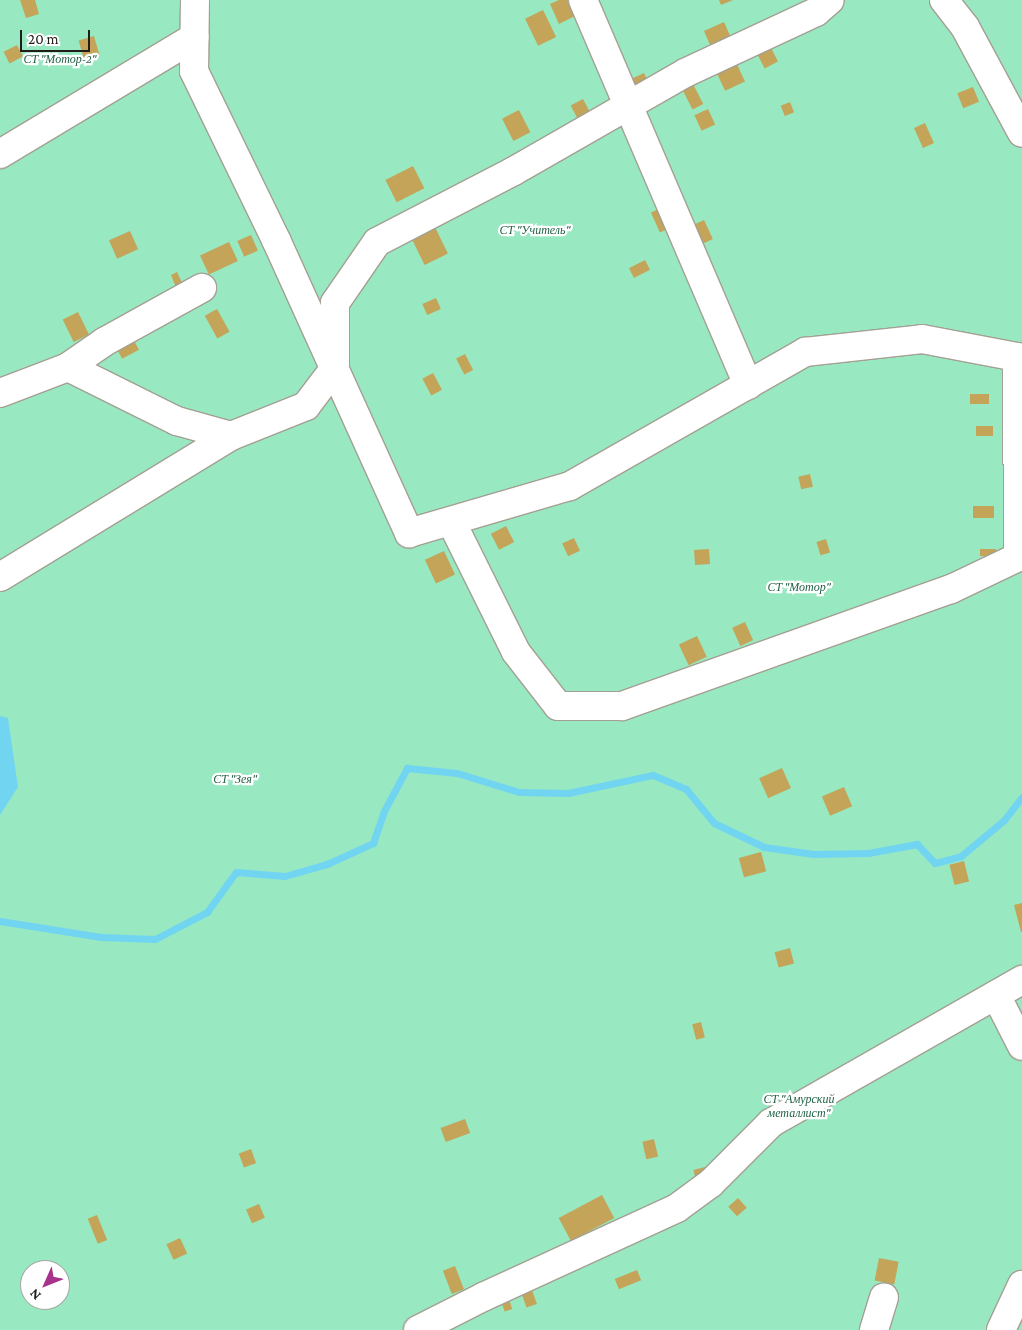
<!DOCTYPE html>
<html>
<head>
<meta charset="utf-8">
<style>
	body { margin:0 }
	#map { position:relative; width:1022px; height:1330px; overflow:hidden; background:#e9e3d6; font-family:"Crimson Pro",serif }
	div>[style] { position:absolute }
	.green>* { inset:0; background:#98e8c1 }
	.water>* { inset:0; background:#71d5f2 }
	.stream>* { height:7px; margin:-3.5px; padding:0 3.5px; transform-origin:3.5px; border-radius:3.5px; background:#71d5f2 }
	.building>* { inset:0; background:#c4a458; transform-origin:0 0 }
	.roads { filter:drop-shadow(1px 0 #a49f93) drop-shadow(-1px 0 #a49f93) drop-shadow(0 1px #a49f93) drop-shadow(0 -1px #a49f93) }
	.minor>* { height:28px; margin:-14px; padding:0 14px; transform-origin:14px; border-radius:14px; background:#fff }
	span { translate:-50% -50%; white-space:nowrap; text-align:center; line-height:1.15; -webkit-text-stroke:4.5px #fff; paint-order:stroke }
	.park-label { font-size:12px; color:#226247; font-style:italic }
	.north { position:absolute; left:20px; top:1260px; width:50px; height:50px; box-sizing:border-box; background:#fff; border:1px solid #a6a5a3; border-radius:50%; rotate:226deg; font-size:14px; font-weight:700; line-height:20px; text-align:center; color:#211e1a }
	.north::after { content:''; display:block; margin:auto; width:18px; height:22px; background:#a7338c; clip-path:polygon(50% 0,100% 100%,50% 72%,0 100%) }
	.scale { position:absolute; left:20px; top:30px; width:70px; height:22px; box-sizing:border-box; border:2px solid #211e1a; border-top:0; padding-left:6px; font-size:15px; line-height:18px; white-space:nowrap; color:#211e1a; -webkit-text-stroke:4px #fff; paint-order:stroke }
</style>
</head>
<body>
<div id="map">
	<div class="green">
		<i style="clip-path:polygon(evenodd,0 0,1022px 0,1022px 1330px,0 1330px,0 0,30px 1270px,60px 1270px,60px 1300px,30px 1300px,30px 1270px)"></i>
	</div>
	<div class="water">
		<i style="clip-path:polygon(0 716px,8px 718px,18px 787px,0 815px)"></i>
	</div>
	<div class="stream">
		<i style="left:0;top:921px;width:102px;rotate:9deg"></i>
		<i style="left:101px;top:937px;width:54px;rotate:2.1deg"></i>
		<i style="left:155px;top:939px;width:59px;rotate:-27.4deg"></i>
		<i style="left:207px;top:912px;width:49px;rotate:-54.1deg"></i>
		<i style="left:236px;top:872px;width:49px;rotate:4.7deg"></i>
		<i style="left:285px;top:876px;width:44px;rotate:-15.9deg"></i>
		<i style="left:327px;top:864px;width:51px;rotate:-24.5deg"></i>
		<i style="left:373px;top:843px;width:34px;rotate:-71deg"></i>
		<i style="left:384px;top:811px;width:49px;rotate:-61.9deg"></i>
		<i style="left:407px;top:768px;width:50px;rotate:5.7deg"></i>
		<i style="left:457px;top:773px;width:65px;rotate:17deg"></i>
		<i style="left:519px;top:792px;width:49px;rotate:1.2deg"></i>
		<i style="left:568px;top:793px;width:87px;rotate:-12deg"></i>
		<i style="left:653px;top:775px;width:36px;rotate:23deg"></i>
		<i style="left:686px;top:789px;width:44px;rotate:50.5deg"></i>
		<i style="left:714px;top:823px;width:55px;rotate:25.6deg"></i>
		<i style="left:764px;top:847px;width:50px;rotate:8deg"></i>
		<i style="left:814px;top:854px;width:54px;rotate:-1.1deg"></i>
		<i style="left:868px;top:853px;width:50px;rotate:-10.4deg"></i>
		<i style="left:917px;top:844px;width:26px;rotate:47deg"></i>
		<i style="left:935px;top:863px;width:27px;rotate:-15deg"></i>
		<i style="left:961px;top:856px;width:56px;rotate:-39.9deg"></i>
		<i style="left:1004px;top:820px;width:29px;rotate:-52deg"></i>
	</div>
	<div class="building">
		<i style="clip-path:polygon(20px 0,35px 0,39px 14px,26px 18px)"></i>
		<i style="clip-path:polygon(559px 0,572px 0,579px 14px,559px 24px,550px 4px)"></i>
		<i style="clip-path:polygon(719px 0,733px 0,721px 5px)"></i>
		<i style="left:543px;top:10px;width:30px;height:20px;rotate:64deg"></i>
		<i style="left:724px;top:22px;width:17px;height:22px;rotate:66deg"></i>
		<i style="left:94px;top:36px;width:19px;height:16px;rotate:74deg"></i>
		<i style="left:768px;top:42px;width:22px;height:15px;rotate:63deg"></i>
		<i style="left:17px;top:45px;width:13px;height:15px;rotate:63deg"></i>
		<i style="left:734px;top:58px;width:26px;height:22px;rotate:65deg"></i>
		<i style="left:644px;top:73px;width:14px;height:13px;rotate:65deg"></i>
		<i style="left:691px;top:80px;width:27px;height:12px;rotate:63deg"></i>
		<i style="left:973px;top:87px;width:16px;height:17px;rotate:68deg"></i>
		<i style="left:583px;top:99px;width:17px;height:14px;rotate:62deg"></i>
		<i style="left:790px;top:102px;width:11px;height:10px;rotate:68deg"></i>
		<i style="left:708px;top:109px;width:17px;height:15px;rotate:65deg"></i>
		<i style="left:519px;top:110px;width:25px;height:19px;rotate:63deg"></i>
		<i style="left:925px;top:123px;width:22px;height:12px;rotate:66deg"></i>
		<i style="left:413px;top:166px;width:25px;height:31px;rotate:63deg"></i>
		<i style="left:661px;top:208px;width:22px;height:11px;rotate:66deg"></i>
		<i style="left:704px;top:220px;width:21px;height:13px;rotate:65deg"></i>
		<i style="left:433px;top:223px;width:34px;height:26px;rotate:64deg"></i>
		<i style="left:130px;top:231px;width:20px;height:23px;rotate:66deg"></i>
		<i style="left:251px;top:235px;width:17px;height:15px;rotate:66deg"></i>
		<i style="left:229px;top:242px;width:21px;height:32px;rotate:65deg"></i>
		<i style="left:645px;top:260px;width:11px;height:18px;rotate:63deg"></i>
		<i style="clip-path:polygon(177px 272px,184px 287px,177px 290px,171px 275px)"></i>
		<i style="left:436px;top:298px;width:12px;height:15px;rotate:66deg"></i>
		<i style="left:217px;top:309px;width:26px;height:14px;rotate:61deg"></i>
		<i style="left:78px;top:312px;width:25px;height:17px;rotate:64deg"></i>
		<i style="left:130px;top:333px;width:19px;height:19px;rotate:62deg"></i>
		<i style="left:465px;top:354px;width:18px;height:10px;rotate:63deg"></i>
		<i style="left:433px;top:373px;width:19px;height:12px;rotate:62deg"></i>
		<i style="left:970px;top:394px;width:19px;height:10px"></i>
		<i style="left:976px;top:426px;width:17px;height:10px"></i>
		<i style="left:810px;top:474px;width:13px;height:12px;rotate:77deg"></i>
		<i style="left:994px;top:506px;width:12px;height:21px;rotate:90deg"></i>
		<i style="left:506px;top:526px;width:18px;height:17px;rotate:63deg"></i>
		<i style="left:574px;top:538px;width:14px;height:13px;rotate:65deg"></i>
		<i style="left:826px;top:539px;width:14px;height:10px;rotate:73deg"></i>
		<i style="left:709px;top:549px;width:15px;height:15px;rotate:86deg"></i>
		<i style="left:980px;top:549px;width:16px;height:7px"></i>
		<i style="left:444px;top:551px;width:26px;height:21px;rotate:65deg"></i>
		<i style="left:745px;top:622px;width:20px;height:14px;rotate:66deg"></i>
		<i style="left:697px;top:636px;width:23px;height:20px;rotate:65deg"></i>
		<i style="left:782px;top:768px;width:22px;height:25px;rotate:66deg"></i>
		<i style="left:844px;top:787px;width:21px;height:24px;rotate:67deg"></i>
		<i style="left:761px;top:852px;width:20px;height:23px;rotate:75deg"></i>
		<i style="left:964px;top:861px;width:21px;height:15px;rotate:76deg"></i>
		<i style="clip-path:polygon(1022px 903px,1022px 932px,1021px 932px,1014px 905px)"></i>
		<i style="left:790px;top:948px;width:16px;height:16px;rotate:75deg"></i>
		<i style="left:701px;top:1022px;width:16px;height:9px;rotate:76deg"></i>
		<i style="left:465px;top:1119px;width:15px;height:26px;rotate:70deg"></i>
		<i style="left:654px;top:1139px;width:18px;height:12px;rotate:77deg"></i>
		<i style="left:251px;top:1149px;width:15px;height:13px;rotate:70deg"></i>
		<i style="left:705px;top:1167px;width:12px;height:12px;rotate:76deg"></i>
		<i style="left:602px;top:1195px;width:26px;height:49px;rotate:62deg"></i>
		<i style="left:738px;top:1198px;width:13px;height:13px;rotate:48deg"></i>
		<i style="left:259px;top:1204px;width:15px;height:14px;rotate:67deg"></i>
		<i style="left:97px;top:1215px;width:27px;height:10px;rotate:68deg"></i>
		<i style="left:180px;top:1238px;width:17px;height:15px;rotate:65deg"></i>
		<i style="left:879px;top:1258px;width:20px;height:23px;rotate:11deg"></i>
		<i style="left:455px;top:1266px;width:25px;height:13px;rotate:69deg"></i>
		<i style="left:637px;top:1270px;width:11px;height:24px;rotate:68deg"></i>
		<i style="left:531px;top:1287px;width:18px;height:11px;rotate:71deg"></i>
		<i style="left:506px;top:1290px;width:20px;height:8px;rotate:72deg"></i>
	</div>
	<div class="roads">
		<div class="minor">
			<i style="left:195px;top:0;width:71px;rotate:90.8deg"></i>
			<i style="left:194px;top:71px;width:190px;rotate:64.1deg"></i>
			<i style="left:277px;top:242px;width:320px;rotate:65.6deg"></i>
			<i style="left:409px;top:533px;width:168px;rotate:-16.3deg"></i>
			<i style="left:570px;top:486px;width:271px;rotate:-29.7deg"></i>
			<i style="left:805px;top:352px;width:118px;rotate:-6.3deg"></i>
			<i style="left:922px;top:339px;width:102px;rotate:10.8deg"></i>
			<i style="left:583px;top:0;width:419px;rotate:66.8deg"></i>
			<i style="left:944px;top:0;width:34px;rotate:52deg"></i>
			<i style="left:965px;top:27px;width:120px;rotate:61.7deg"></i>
			<i style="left:0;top:154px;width:227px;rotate:-31deg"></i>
			<i style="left:68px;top:367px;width:44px;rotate:-34.8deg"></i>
			<i style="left:104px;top:342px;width:112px;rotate:-28.9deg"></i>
			<i style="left:0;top:393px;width:73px;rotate:-20.9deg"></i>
			<i style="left:68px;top:367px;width:122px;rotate:26.4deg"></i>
			<i style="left:177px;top:421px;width:56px;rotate:15.5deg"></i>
			<i style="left:231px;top:436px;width:81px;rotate:-21.8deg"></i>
			<i style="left:306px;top:406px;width:48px;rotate:-52.7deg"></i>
			<i style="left:335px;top:368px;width:65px;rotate:-90deg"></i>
			<i style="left:335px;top:303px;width:74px;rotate:-55.5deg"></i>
			<i style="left:377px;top:242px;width:154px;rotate:-27.4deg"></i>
			<i style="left:514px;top:171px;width:197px;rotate:-29.8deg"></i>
			<i style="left:685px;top:73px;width:145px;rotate:-25deg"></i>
			<i style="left:816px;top:12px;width:18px;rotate:-41deg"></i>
			<i style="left:451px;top:521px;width:146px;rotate:63.6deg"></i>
			<i style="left:516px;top:652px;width:68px;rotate:52.1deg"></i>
			<i style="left:558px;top:706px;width:64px"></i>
			<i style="left:622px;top:706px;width:349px;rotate:-19.6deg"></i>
			<i style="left:951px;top:589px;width:74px;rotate:-25.5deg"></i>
			<i style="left:1018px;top:557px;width:200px;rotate:-90.3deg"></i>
			<i style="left:0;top:577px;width:271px;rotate:-31.4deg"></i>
			<i style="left:996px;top:995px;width:57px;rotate:63deg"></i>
			<i style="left:418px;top:1330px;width:73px;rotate:-26.9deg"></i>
			<i style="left:483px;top:1297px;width:213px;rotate:-24.6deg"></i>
			<i style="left:677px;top:1208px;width:42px;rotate:-36.3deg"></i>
			<i style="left:711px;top:1183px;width:85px;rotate:-45deg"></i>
			<i style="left:771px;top:1123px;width:289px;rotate:-29.7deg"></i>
			<i style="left:874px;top:1330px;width:34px;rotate:-73deg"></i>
			<i style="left:1001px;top:1330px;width:50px;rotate:-65deg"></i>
		</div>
	</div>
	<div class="park-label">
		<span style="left:60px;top:60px">СТ "Мотор-2"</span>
		<span style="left:535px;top:231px">СТ "Учитель"</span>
		<span style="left:799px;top:588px">СТ "Мотор"</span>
		<span style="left:235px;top:780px">СТ "Зея"</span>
		<span style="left:799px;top:1107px">СТ "Амурский<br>металлист"</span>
	</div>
	<div class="north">N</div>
	<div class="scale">20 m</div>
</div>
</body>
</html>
